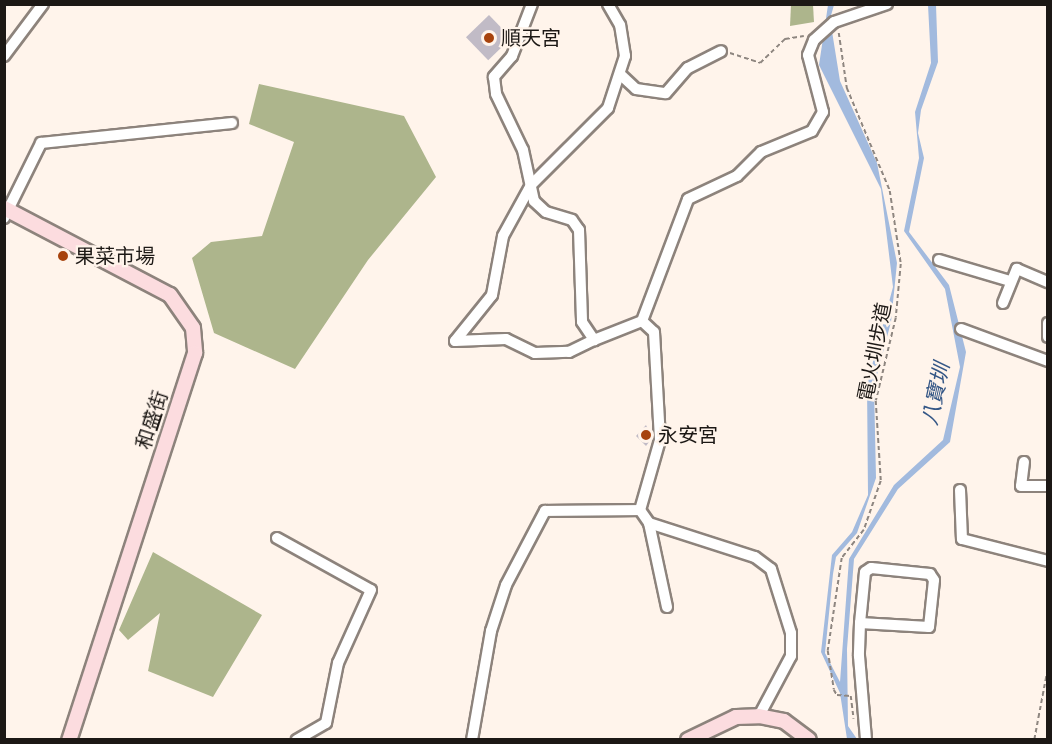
<!DOCTYPE html>
<html>
<head>
<meta charset="utf-8">
<style>
	body { margin:0 }
	#map { position:relative; width:1052px; height:744px; overflow:hidden; background:#fff4eb; font-family:Rubik,"Noto Sans TC",sans-serif }
	div>[style] { position:absolute }
	.forest>* { inset:0; background:#adb58c }
	.water>* { inset:0; background:#a2bade }
	.building>* { inset:0; background:#c1bbc6; transform-origin:0 0 }
	.path>* { height:1.5px; margin-top:-0.75px; transform-origin:0; background:repeating-linear-gradient(90deg,#8e8680 0 4.5px,transparent 0 7.5px) }
	.roads { filter:drop-shadow(2px 0 #8d837c) drop-shadow(-2px 0 #8d837c) drop-shadow(0 2px #8d837c) drop-shadow(0 -2px #8d837c) }
	.minor>* { height:10px; margin:-5px; padding:0 5px; transform-origin:5px; border-radius:5px; background:#fff }
	.major>* { height:14px; margin:-7px; padding:0 7px; transform-origin:7px; border-radius:7px; background:#fcdcdf }
	.dots>* { width:16px; height:16px; translate:-50% -50%; box-sizing:border-box; border:3px solid #fff4eb; border-radius:50% }
	span { translate:-50% -50%; white-space:nowrap; text-align:center; line-height:1.15; -webkit-text-stroke:4.5px #fff4eb; paint-order:stroke }
	.poi-label { font-size:20px; color:#1c1815 }
	.left { translate:0 -50%; text-align:left }
	.street-label { font-size:20px; color:#1c1815 }
	.water-label { font-size:21px; color:#355786; font-style:italic }
	.frame { position:absolute; inset:0; border:6px solid #1c1815; pointer-events:none }
</style>
</head>
<body>
<div id="map">
	<div class="forest">
		<i style="clip-path:polygon(791px 5px,813px 5px,814px 22px,790px 26px)"></i>
		<i style="clip-path:polygon(259px 84px,404px 116px,436px 177px,368px 260px,295px 369px,214px 333px,192px 258px,211px 242px,262px 236px,294px 142px,249px 124px)"></i>
		<i style="clip-path:polygon(153px 552px,262px 615px,213px 697px,148px 671px,160px 613px,128px 640px,119px 630px)"></i>
	</div>
	<div class="water">
		<i style="clip-path:polygon(828px 5px,834px 5px,830px 19px,840px 81px,877px 163px,897px 263px,891px 322px,874px 386px,876px 478px,857px 533px,836px 557px,833px 574px,825px 653px,840px 682px,849px 559px,894px 485px,943px 440px,960px 367px,945px 289px,904px 231px,919px 158px,915px 112px,931px 63px,928px 5px,936px 5px,938px 62px,921px 110px,918px 133px,924px 158px,909px 232px,949px 285px,966px 352px,950px 442px,898px 489px,854px 559px,847px 649px,848px 726px,857px 739px,847px 739px,840px 693px,821px 652px,832px 555px,852px 532px,868px 495px,867px 384px,893px 287px,881px 189px,819px 65px)"></i>
	</div>
	<div class="building">
		<i style="left:489px;top:15px;width:32px;height:32px;rotate:46deg"></i>
		<i style="clip-path:polygon(646px 425px,652px 438px,646px 446px,636px 436px)"></i>
	</div>
	<div class="path">
		<i style="left:839px;top:33px;width:56px;rotate:81.7deg"></i>
		<i style="left:847px;top:88px;width:112px;rotate:67.3deg"></i>
		<i style="left:890px;top:191px;width:74px;rotate:81.4deg"></i>
		<i style="left:901px;top:264px;width:54px;rotate:95.3deg"></i>
		<i style="left:896px;top:318px;width:85px;rotate:103.5deg"></i>
		<i style="left:876px;top:401px;width:80px;rotate:86.4deg"></i>
		<i style="left:881px;top:481px;width:52px;rotate:109.1deg"></i>
		<i style="left:864px;top:530px;width:36px;rotate:128deg"></i>
		<i style="left:842px;top:558px;width:94px;rotate:98.6deg"></i>
		<i style="left:828px;top:651px;width:39px;rotate:81deg"></i>
		<i style="left:834px;top:690px;width:6px;rotate:59deg"></i>
		<i style="left:837px;top:695px;width:14px;rotate:4deg"></i>
		<i style="left:851px;top:696px;width:23px;rotate:83deg"></i>
		<i style="left:730px;top:53px;width:32px;rotate:18deg"></i>
		<i style="left:760px;top:63px;width:35px;rotate:-44deg"></i>
		<i style="left:785px;top:39px;width:19px;rotate:-9deg"></i>
		<i style="left:1034px;top:740px;width:75px;rotate:-79.3deg"></i>
	</div>
	<div class="roads">
		<div class="minor">
			<i style="left:532px;top:4px;width:56px;rotate:111deg"></i>
			<i style="left:512px;top:56px;width:28px;rotate:131deg"></i>
			<i style="left:494px;top:77px;width:17px;rotate:83deg"></i>
			<i style="left:496px;top:94px;width:62px;rotate:64.3deg"></i>
			<i style="left:523px;top:150px;width:52px;rotate:77.8deg"></i>
			<i style="left:534px;top:201px;width:16px;rotate:43deg"></i>
			<i style="left:546px;top:212px;width:27px;rotate:17deg"></i>
			<i style="left:572px;top:220px;width:12px;rotate:55deg"></i>
			<i style="left:579px;top:230px;width:92px;rotate:88.1deg"></i>
			<i style="left:582px;top:322px;width:22px;rotate:56deg"></i>
			<i style="left:594px;top:340px;width:52px;rotate:-21.6deg"></i>
			<i style="left:642px;top:321px;width:16px;rotate:43deg"></i>
			<i style="left:654px;top:332px;width:108px;rotate:86.8deg"></i>
			<i style="left:660px;top:440px;width:73px;rotate:105.9deg"></i>
			<i style="left:640px;top:510px;width:16px;rotate:55deg"></i>
			<i style="left:649px;top:523px;width:111px;rotate:17.8deg"></i>
			<i style="left:755px;top:557px;width:20px;rotate:37deg"></i>
			<i style="left:771px;top:569px;width:67px;rotate:72.6deg"></i>
			<i style="left:791px;top:633px;width:23px;rotate:90deg"></i>
			<i style="left:791px;top:656px;width:68px;rotate:118.1deg"></i>
			<i style="left:4px;top:56px;width:65px;rotate:-53.1deg"></i>
			<i style="left:622px;top:76px;width:19px;rotate:43deg"></i>
			<i style="left:636px;top:89px;width:30px;rotate:8deg"></i>
			<i style="left:666px;top:93px;width:33px;rotate:-49deg"></i>
			<i style="left:688px;top:68px;width:37px;rotate:-27deg"></i>
			<i style="left:4px;top:218px;width:84px;rotate:-63.7deg"></i>
			<i style="left:41px;top:143px;width:192px;rotate:-6deg"></i>
			<i style="left:939px;top:260px;width:74px;rotate:16.5deg"></i>
			<i style="left:1003px;top:303px;width:37px;rotate:-68deg"></i>
			<i style="left:1017px;top:269px;width:34px;rotate:23deg"></i>
			<i style="left:642px;top:321px;width:130px;rotate:-69.3deg"></i>
			<i style="left:688px;top:199px;width:54px;rotate:-25.1deg"></i>
			<i style="left:737px;top:176px;width:34px;rotate:-45deg"></i>
			<i style="left:761px;top:152px;width:55px;rotate:-22.4deg"></i>
			<i style="left:812px;top:131px;width:22px;rotate:-60deg"></i>
			<i style="left:823px;top:112px;width:59px;rotate:-104.7deg"></i>
			<i style="left:808px;top:55px;width:16px;rotate:-68deg"></i>
			<i style="left:814px;top:40px;width:27px;rotate:-42deg"></i>
			<i style="left:834px;top:22px;width:56px;rotate:-18.8deg"></i>
			<i style="left:1048px;top:323px;width:14px;rotate:90deg"></i>
			<i style="left:961px;top:329px;width:93px;rotate:20.2deg"></i>
			<i style="left:455px;top:341px;width:59px;rotate:-51.2deg"></i>
			<i style="left:492px;top:295px;width:60px;rotate:-79.4deg"></i>
			<i style="left:503px;top:236px;width:58px;rotate:-61.2deg"></i>
			<i style="left:531px;top:185px;width:109px;rotate:-45deg"></i>
			<i style="left:608px;top:108px;width:55px;rotate:-71.9deg"></i>
			<i style="left:625px;top:56px;width:31px;rotate:-99deg"></i>
			<i style="left:620px;top:25px;width:24px;rotate:-120deg"></i>
			<i style="left:455px;top:341px;width:51px;rotate:-2.2deg"></i>
			<i style="left:506px;top:339px;width:32px;rotate:26deg"></i>
			<i style="left:535px;top:353px;width:34px;rotate:-2deg"></i>
			<i style="left:569px;top:352px;width:28px;rotate:-26deg"></i>
			<i style="left:1024px;top:462px;width:24px;rotate:97deg"></i>
			<i style="left:1021px;top:486px;width:27px"></i>
			<i style="left:960px;top:490px;width:49px;rotate:87.7deg"></i>
			<i style="left:962px;top:539px;width:89px;rotate:14.3deg"></i>
			<i style="left:649px;top:523px;width:86px;rotate:77.9deg"></i>
			<i style="left:277px;top:538px;width:107px;rotate:29deg"></i>
			<i style="left:371px;top:590px;width:80px;rotate:114.3deg"></i>
			<i style="left:338px;top:663px;width:61px;rotate:101.3deg"></i>
			<i style="left:326px;top:723px;width:34px;rotate:150deg"></i>
			<i style="left:860px;top:623px;width:69px;rotate:3.3deg"></i>
			<i style="left:929px;top:627px;width:47px;rotate:-83.9deg"></i>
			<i style="left:934px;top:580px;width:7px;rotate:-124deg"></i>
			<i style="left:930px;top:574px;width:59px;rotate:-174.2deg"></i>
			<i style="left:871px;top:568px;width:7px;rotate:146deg"></i>
			<i style="left:865px;top:572px;width:51px;rotate:95.6deg"></i>
			<i style="left:860px;top:623px;width:33px;rotate:92deg"></i>
			<i style="left:859px;top:656px;width:84px;rotate:85.2deg"></i>
			<i style="left:472px;top:740px;width:111px;rotate:-80.1deg"></i>
			<i style="left:491px;top:631px;width:48px;rotate:-71.9deg"></i>
			<i style="left:506px;top:585px;width:84px;rotate:-62.2deg"></i>
			<i style="left:545px;top:511px;width:95px;rotate:-0.6deg"></i>
		</div>
		<div class="major">
			<i style="left:4px;top:208px;width:187px;rotate:27.7deg"></i>
			<i style="left:170px;top:295px;width:40px;rotate:55.1deg"></i>
			<i style="left:193px;top:328px;width:25px;rotate:85deg"></i>
			<i style="left:195px;top:353px;width:407px;rotate:108deg"></i>
			<i style="left:688px;top:740px;width:53px;rotate:-25.6deg"></i>
			<i style="left:736px;top:717px;width:23px;rotate:-2deg"></i>
			<i style="left:759px;top:716px;width:25px;rotate:11deg"></i>
			<i style="left:784px;top:721px;width:31px;rotate:37deg"></i>
		</div>
	</div>
	<div class="dots">
		<i style="left:489px;top:38px;background:#a7430d"></i>
		<i style="left:63px;top:256px;background:#a7430d"></i>
		<i style="left:646px;top:435px;background:#a7430d"></i>
	</div>
	<div class="poi-label">
		<span class="left" style="left:501px;top:38px">順天宮</span>
		<span class="left" style="left:75px;top:256px">果菜市場</span>
		<span class="left" style="left:658px;top:435px">永安宮</span>
	</div>
	<div class="street-label">
		<span style="left:875px;top:352px;rotate:-79deg">電火圳步道</span>
		<span style="left:152px;top:420px;rotate:-72deg">和盛街</span>
	</div>
	<div class="water-label">
		<span style="left:936px;top:394px;rotate:-78deg">八寶圳</span>
	</div>
	<div class="frame"></div>
</div>
</body>
</html>
